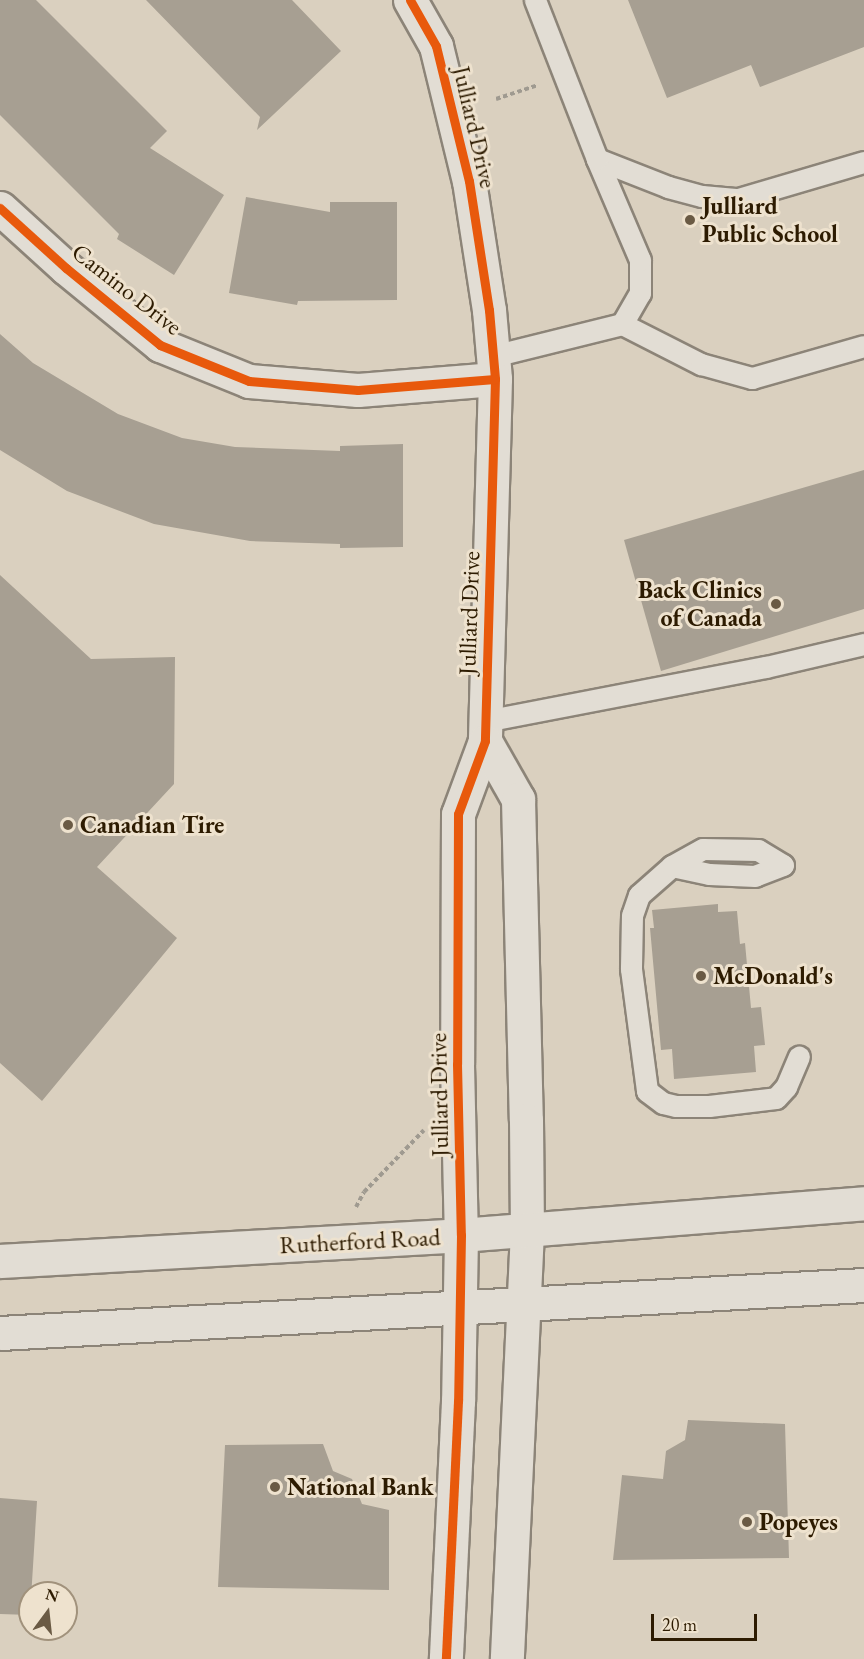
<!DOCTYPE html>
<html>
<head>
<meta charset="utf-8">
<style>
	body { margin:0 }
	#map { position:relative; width:864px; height:1659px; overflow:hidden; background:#dad0bf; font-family:"EB Garamond",serif }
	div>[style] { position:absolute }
	.building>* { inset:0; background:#a79f92 }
	.path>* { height:4px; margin-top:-2px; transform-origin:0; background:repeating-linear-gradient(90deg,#9f9a90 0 4.5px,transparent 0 7.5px) }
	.roads { filter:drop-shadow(2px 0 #8c8478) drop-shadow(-2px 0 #8c8478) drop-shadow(0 2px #8c8478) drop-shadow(0 -2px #8c8478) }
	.lane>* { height:21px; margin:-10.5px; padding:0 10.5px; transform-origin:10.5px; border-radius:10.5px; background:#e2ddd4 }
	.street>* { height:33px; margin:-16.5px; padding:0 16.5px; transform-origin:16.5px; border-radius:16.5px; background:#e2ddd4 }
	.secondary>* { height:33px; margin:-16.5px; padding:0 16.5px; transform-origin:16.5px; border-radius:16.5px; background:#e2ddd4 }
	.cycleway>* { height:9px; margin:-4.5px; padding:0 4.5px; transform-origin:4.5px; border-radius:4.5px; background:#e8590c }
	.dots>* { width:16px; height:16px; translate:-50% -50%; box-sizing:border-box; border:3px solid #eee2ce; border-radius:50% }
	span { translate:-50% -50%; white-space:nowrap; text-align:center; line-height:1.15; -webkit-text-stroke:6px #eee2ce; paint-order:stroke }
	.street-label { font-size:24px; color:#2d1b01 }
	.poi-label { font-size:24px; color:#2d1b01; font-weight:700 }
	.left { translate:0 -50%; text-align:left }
	.right { translate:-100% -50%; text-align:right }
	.north { position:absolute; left:18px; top:1581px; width:60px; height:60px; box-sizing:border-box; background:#eee2ce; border:2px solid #a1927c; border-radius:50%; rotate:15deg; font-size:16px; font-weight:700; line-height:24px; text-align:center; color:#2d1b01 }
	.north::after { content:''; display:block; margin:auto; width:21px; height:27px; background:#6a5a44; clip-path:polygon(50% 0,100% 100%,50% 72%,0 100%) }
	.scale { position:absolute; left:651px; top:1614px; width:106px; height:27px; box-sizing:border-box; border:3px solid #2d1b01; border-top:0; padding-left:8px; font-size:18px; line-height:21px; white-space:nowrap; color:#2d1b01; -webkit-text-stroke:4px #eee2ce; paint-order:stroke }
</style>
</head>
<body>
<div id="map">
	<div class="building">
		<i style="clip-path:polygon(0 0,36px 0,167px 131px,150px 148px,224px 195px,174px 275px,117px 239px,119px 234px,0 115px)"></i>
		<i style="clip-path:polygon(146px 0,292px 0,341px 51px,257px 130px,260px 117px)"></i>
		<i style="clip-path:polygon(628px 0,864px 0,864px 47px,760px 87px,751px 65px,667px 98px)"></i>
		<i style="clip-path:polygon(246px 197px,330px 212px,330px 202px,397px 202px,397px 300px,298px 301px,297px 305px,229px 293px)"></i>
		<i style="clip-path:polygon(0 334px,33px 363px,118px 414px,182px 438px,235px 447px,340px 451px,340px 446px,403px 444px,403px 547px,340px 548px,340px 544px,250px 541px,154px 524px,67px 491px,0 450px)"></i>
		<i style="clip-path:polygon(864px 470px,864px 609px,661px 671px,624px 540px)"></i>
		<i style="clip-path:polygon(0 575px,91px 659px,175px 657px,174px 784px,97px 867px,177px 938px,42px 1101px,0 1063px)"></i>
		<i style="clip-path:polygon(718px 904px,718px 912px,737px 911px,740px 944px,745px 943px,751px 1008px,761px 1007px,765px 1045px,754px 1046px,756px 1072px,674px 1079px,672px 1049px,661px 1050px,650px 928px,654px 928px,652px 910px)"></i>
		<i style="clip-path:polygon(688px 1420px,785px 1424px,789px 1558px,613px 1560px,622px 1475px,663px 1479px,666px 1451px,685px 1440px)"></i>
		<i style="clip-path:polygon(323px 1444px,333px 1471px,352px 1479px,362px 1504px,389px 1510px,389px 1590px,218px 1587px,225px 1445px)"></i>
		<i style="clip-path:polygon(0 1498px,37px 1501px,30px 1615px,0 1614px)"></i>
	</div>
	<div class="path">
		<i style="left:496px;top:99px;width:44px;rotate:-18.4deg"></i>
		<i style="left:356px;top:1207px;width:17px;rotate:-62deg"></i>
		<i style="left:364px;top:1192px;width:86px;rotate:-45.9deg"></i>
	</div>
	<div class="roads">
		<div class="lane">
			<i style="left:597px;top:159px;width:76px;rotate:21.5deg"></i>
			<i style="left:668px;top:187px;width:35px;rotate:15deg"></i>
			<i style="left:702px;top:196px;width:36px;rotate:5deg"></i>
			<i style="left:738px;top:199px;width:131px;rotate:-16.4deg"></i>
			<i style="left:622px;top:324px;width:89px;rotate:26.9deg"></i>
			<i style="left:701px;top:364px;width:53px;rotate:15.4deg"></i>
			<i style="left:752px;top:378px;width:116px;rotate:-15.9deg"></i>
			<i style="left:493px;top:356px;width:133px;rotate:-13.9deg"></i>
			<i style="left:622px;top:324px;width:36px;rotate:-60deg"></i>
			<i style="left:640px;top:293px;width:33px;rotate:-90deg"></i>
			<i style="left:640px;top:260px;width:110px;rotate:-113.1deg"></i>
			<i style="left:597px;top:159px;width:171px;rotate:-111.3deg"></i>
			<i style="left:485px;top:721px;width:286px;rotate:-10.9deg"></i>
			<i style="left:766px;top:667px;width:101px;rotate:-13.2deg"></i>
			<i style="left:783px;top:865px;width:30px;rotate:159deg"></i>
			<i style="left:755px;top:876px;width:46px;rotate:-177.5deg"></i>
			<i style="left:709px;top:874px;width:38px;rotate:-168deg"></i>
			<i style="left:672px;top:866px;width:44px;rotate:138.7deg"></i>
			<i style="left:639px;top:895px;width:21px;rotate:109deg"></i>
			<i style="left:632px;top:915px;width:54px;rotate:91.1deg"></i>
			<i style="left:631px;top:969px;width:123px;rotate:82.5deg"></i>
			<i style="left:647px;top:1091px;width:20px;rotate:37deg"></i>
			<i style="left:663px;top:1103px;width:13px;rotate:13deg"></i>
			<i style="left:676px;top:1106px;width:33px"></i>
			<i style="left:709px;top:1106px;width:67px;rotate:-6.8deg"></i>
			<i style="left:776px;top:1098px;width:15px;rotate:-48deg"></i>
			<i style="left:786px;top:1087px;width:33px;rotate:-67deg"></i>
			<i style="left:672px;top:866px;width:35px;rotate:-29deg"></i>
			<i style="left:703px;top:849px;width:55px;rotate:1deg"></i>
			<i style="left:758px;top:850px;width:29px;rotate:31deg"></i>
		</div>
		<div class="street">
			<i style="left:410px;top:0;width:53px;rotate:60.5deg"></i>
			<i style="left:436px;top:46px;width:139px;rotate:76.3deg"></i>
			<i style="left:469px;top:181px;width:131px;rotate:81.2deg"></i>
			<i style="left:489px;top:310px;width:69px;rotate:85deg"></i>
			<i style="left:495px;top:379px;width:362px;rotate:91.6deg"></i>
			<i style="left:485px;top:741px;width:78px;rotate:110.3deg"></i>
			<i style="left:458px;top:814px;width:250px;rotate:90.2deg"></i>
			<i style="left:457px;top:1064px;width:171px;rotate:88.7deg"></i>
			<i style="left:461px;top:1235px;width:166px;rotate:91deg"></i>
			<i style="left:458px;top:1401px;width:258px;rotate:92.7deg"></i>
			<i style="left:0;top:208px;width:89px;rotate:42.3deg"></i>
			<i style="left:66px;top:268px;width:122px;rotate:39.3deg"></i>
			<i style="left:160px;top:345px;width:96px;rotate:22deg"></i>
			<i style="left:249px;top:381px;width:109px;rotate:4.7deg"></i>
			<i style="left:358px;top:390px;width:137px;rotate:-4.6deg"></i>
			<i style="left:485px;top:741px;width:67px;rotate:60.4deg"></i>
			<i style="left:518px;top:799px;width:321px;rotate:88.6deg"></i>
			<i style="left:526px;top:1120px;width:111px;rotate:89.5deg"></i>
			<i style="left:527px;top:1231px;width:428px;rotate:92.7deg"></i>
		</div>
		<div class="secondary">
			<i style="left:0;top:1261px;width:462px;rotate:-3.2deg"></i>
			<i style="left:461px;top:1235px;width:404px;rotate:-4.5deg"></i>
			<i style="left:0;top:1333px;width:865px;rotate:-3.18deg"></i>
		</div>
	</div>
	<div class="cycleway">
		<i style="left:410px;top:0;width:53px;rotate:60.5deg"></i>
		<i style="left:436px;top:46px;width:139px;rotate:76.3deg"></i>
		<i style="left:469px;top:181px;width:131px;rotate:81.2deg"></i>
		<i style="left:489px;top:310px;width:69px;rotate:85deg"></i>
		<i style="left:495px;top:379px;width:362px;rotate:91.6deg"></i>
		<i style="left:485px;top:741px;width:78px;rotate:110.3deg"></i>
		<i style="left:458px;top:814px;width:250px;rotate:90.2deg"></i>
		<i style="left:457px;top:1064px;width:171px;rotate:88.7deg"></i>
		<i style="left:461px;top:1235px;width:166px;rotate:91deg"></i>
		<i style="left:458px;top:1401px;width:258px;rotate:92.7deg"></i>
		<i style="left:0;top:208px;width:89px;rotate:42.3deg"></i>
		<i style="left:66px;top:268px;width:122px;rotate:39.3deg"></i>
		<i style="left:160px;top:345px;width:96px;rotate:22deg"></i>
		<i style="left:249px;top:381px;width:109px;rotate:4.7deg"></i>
		<i style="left:358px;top:390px;width:137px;rotate:-4.6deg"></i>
	</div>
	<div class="dots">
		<i style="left:690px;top:220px;background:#6a5a44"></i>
		<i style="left:776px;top:604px;background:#6a5a44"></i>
		<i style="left:68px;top:825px;background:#6a5a44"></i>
		<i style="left:701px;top:976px;background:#6a5a44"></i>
		<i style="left:275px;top:1487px;background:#6a5a44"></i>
		<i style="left:747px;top:1522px;background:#6a5a44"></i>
	</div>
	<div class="street-label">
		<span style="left:475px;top:127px;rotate:77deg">Julliard Drive</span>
		<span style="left:127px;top:289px;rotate:38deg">Camino Drive</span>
		<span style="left:469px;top:613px;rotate:-88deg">Julliard Drive</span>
		<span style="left:439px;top:1095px;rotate:-91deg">Julliard Drive</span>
		<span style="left:360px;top:1241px;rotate:-3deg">Rutherford Road</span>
	</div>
	<div class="poi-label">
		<span class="left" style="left:702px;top:220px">Julliard<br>Public School</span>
		<span class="right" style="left:762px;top:604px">Back Clinics<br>of Canada</span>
		<span class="left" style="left:80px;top:825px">Canadian Tire</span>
		<span class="left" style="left:713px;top:976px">McDonald's</span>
		<span class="left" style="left:287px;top:1487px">National Bank</span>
		<span class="left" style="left:759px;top:1522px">Popeyes</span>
	</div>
	<div class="north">N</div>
	<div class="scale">20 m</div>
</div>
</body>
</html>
